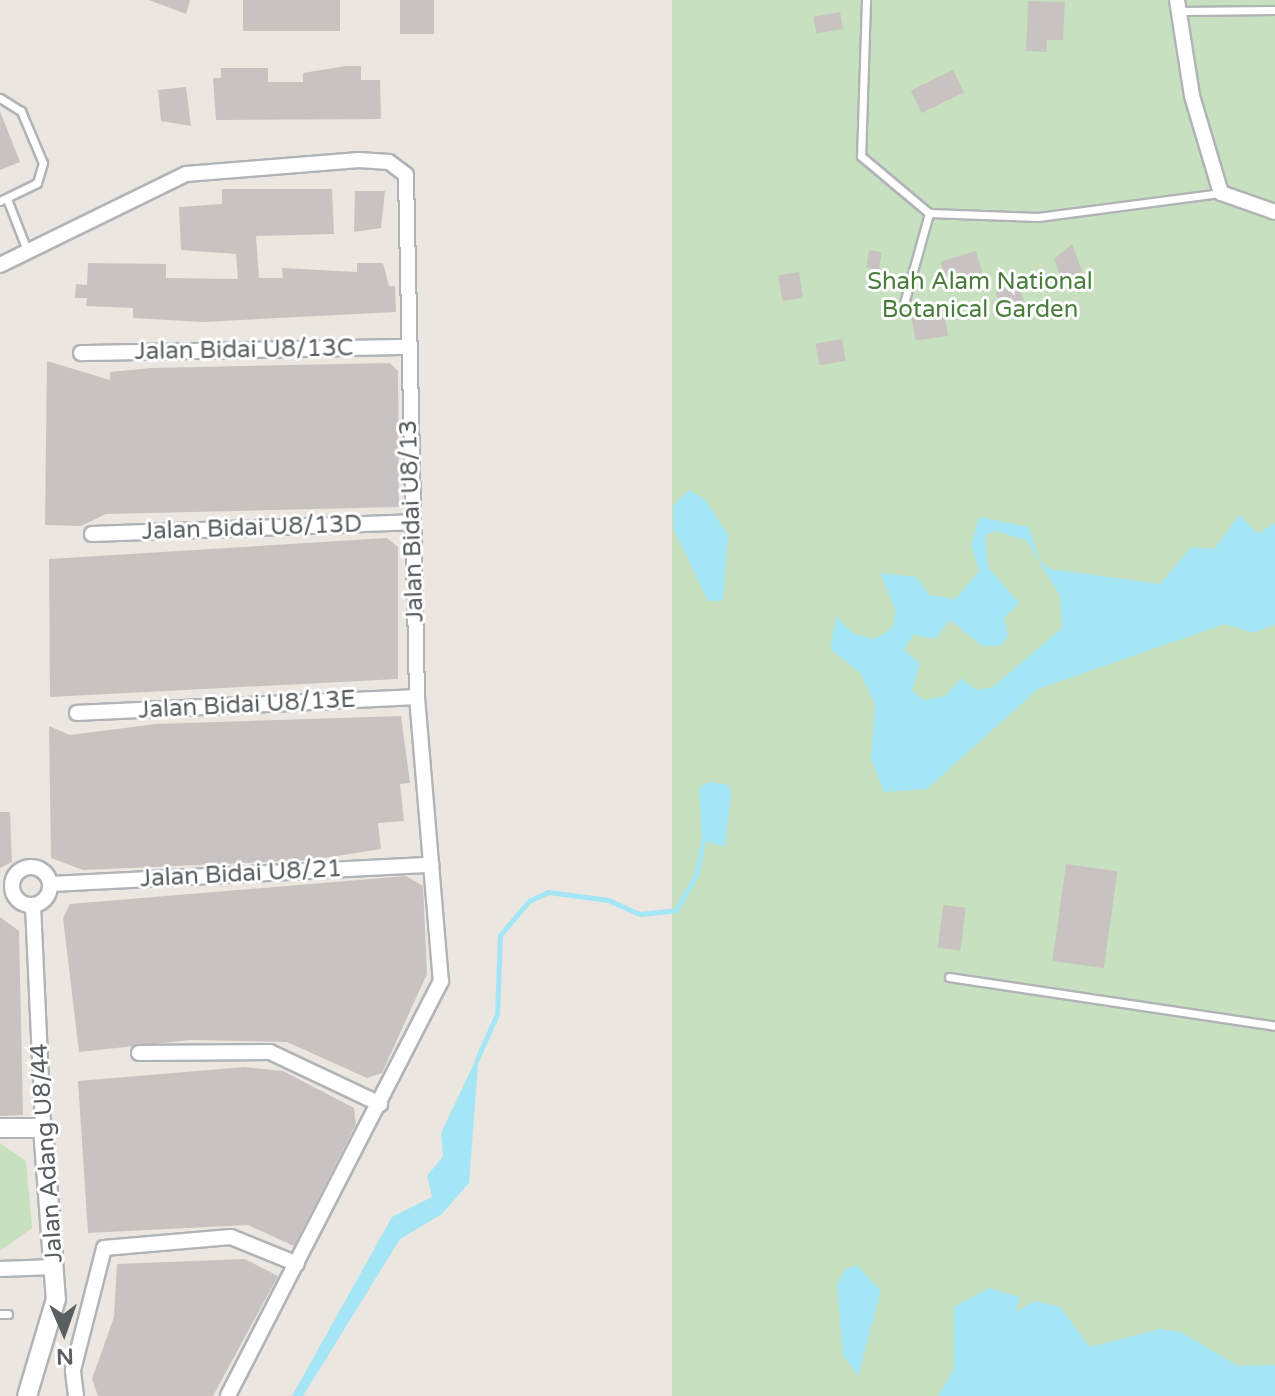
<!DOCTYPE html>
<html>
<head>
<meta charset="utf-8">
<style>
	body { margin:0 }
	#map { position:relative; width:1275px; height:1396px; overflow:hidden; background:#ebe6e0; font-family:"Varela Round",sans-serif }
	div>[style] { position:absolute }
	.green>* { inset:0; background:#c7e0bf; transform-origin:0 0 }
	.water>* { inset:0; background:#a5e6f6 }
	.stream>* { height:5px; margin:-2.5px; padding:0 2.5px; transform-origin:2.5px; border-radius:2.5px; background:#a5e6f6 }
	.building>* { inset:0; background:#c8c3c0; transform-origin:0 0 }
	.roads { filter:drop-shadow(2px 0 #b1b4b7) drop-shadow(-2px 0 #b1b4b7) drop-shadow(0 2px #b1b4b7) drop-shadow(0 -2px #b1b4b7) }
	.lane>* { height:7px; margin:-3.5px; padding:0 3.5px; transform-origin:3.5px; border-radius:3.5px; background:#fff }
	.street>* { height:14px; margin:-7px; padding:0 7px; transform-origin:7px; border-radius:7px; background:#fff }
	.street>.ring { margin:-7px; padding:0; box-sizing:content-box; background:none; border:14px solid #fff; border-radius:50% }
	.secondary>* { height:18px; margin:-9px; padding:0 9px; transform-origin:9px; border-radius:9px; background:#fff }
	span { translate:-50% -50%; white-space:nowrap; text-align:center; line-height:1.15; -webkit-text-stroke:6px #fff; paint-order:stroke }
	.park-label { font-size:24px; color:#487d3b }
	.street-label { font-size:24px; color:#595e60 }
	.north { position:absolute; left:24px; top:1292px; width:80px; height:80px; -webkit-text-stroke:6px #fff; paint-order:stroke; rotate:178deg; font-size:22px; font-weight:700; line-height:32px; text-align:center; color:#595e60 }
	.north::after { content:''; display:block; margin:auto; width:28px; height:36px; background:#595e60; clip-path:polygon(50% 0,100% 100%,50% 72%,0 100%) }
</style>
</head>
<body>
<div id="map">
	<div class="green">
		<i style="left:672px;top:0;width:603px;height:1398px"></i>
		<i style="clip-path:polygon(0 1143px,26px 1161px,32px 1228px,0 1251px)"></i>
	</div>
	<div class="water">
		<i style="clip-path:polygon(689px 490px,705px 499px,728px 535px,723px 601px,708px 601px,674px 530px,673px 506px)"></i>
		<i style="clip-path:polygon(evenodd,1239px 515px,1258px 534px,1275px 523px,1275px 625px,1252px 633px,1225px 624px,1038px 689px,927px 789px,884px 792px,871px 759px,875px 705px,861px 674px,830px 649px,836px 617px,854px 634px,875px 639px,892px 628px,896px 611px,880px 573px,917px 577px,929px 595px,955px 599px,979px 571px,971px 545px,979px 517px,1029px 527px,1039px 560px,1050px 569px,1160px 584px,1191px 547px,1214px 549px,1239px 515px,995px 531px,1026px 540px,1060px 596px,1062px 628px,993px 687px,976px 690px,961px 678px,945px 696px,924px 700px,912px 691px,920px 663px,904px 650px,913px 635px,935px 639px,950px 620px,982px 646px,1000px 646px,1008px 636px,1004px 618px,1019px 603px,988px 567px,985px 535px,995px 531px)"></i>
		<i style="clip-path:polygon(708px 782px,728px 785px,731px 794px,725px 847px,702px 840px,699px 788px)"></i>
		<i style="clip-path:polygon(479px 1053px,469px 1183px,442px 1214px,400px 1239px,303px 1396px,292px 1396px,392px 1217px,432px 1197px,427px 1176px,443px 1156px,441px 1133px)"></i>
		<i style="clip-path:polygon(857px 1265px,881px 1291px,858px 1376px,843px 1355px,837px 1286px,844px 1270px)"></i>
		<i style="clip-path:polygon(989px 1288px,1020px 1297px,1015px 1312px,1035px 1301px,1060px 1307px,1090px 1347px,1160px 1329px,1181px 1332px,1238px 1366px,1275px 1365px,1275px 1396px,938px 1396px,954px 1369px,954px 1307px)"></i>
	</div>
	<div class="stream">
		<i style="left:477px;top:1059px;width:49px;rotate:-66deg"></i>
		<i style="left:497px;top:1014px;width:79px;rotate:-87.8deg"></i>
		<i style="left:500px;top:935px;width:45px;rotate:-49.5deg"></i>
		<i style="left:529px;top:901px;width:21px;rotate:-25deg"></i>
		<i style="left:548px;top:892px;width:61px;rotate:7.6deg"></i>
		<i style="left:608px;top:900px;width:35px;rotate:24deg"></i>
		<i style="left:640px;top:914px;width:36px;rotate:-6deg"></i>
		<i style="left:676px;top:910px;width:40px;rotate:-60.3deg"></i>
		<i style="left:696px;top:875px;width:39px;rotate:-78deg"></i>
	</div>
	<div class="building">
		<i style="clip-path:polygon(149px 0,190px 0,186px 14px)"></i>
		<i style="left:243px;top:0;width:97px;height:31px"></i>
		<i style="left:400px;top:0;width:34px;height:34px"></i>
		<i style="clip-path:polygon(1028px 1px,1065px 2px,1063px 40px,1047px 40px,1046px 52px,1026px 51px)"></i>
		<i style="left:840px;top:12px;width:17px;height:27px;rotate:80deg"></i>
		<i style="clip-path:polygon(346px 66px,361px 66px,361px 80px,380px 80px,381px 119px,216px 120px,213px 78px,221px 78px,221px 68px,268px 68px,268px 82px,303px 82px,303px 73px)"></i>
		<i style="left:953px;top:70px;width:25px;height:47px;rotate:64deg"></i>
		<i style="clip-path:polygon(186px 87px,191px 126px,161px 121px,158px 90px)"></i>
		<i style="clip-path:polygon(0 111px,20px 162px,0 170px)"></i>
		<i style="clip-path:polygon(222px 189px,332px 189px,334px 234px,256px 236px,259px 278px,283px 278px,282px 268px,357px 272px,357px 263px,383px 263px,389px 286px,395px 286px,396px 312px,202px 322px,133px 318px,133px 308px,86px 306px,87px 298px,75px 298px,76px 284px,87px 285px,88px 263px,166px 264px,166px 278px,238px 279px,236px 254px,181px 250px,179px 207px,222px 204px)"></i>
		<i style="clip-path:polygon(355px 191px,385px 191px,381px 228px,354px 232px)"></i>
		<i style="clip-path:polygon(1072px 244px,1083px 273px,1062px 281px,1054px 259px)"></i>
		<i style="left:869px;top:250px;width:13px;height:18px;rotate:9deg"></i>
		<i style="left:976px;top:251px;width:30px;height:37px;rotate:73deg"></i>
		<i style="left:799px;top:272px;width:26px;height:21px;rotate:81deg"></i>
		<i style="left:1018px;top:284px;width:21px;height:24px;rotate:71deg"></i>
		<i style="left:944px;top:310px;width:26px;height:33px;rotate:81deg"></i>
		<i style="left:842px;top:339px;width:22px;height:27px;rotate:80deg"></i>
		<i style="clip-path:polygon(47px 361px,110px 380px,110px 372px,151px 368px,390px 363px,398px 371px,399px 507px,106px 514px,81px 526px,45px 525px)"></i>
		<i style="clip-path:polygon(387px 538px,398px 547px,398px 679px,50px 697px,49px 559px)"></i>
		<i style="clip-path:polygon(401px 716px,410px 783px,400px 784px,404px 821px,378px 823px,381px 849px,312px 860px,83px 870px,51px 858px,49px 726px,70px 735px,156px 724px)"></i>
		<i style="clip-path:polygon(0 812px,10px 812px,12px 862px,0 868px)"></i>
		<i style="left:1066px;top:864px;width:52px;height:98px;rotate:8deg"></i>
		<i style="clip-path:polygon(406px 876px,423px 886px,427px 974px,382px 1073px,367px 1078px,287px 1042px,191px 1040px,79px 1052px,63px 918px,70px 904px)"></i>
		<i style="left:943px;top:905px;width:23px;height:43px;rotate:7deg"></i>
		<i style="clip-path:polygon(0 917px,19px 931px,23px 1115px,0 1116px)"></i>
		<i style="clip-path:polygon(244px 1067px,283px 1071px,354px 1108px,356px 1124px,294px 1246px,248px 1225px,88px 1233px,78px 1081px)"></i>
		<i style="clip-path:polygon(245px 1259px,278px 1276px,213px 1396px,98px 1396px,92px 1379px,114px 1317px,117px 1264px)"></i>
	</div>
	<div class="roads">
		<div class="lane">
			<i style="left:866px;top:0;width:156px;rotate:91.8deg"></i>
			<i style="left:861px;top:156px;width:89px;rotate:40deg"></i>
			<i style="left:929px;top:213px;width:109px;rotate:2.1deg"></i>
			<i style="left:1038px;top:217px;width:185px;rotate:-7.5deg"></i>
			<i style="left:1182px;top:11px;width:93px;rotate:-0.6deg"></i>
			<i style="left:0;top:98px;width:25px;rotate:32deg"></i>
			<i style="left:21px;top:111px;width:56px;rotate:67.1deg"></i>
			<i style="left:43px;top:163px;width:21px;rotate:107deg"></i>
			<i style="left:37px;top:183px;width:41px;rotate:154.1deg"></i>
			<i style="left:7px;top:199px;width:55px;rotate:68.6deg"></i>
			<i style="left:903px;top:307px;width:98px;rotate:-74.5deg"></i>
			<i style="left:949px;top:977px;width:330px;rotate:8.5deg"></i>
			<i style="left:0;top:1314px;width:8px"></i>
		</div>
		<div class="street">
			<i style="left:1177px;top:0;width:97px;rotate:81.1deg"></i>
			<i style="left:1192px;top:96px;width:101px;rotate:73.4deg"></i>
			<i style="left:1221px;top:193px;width:57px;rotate:19.4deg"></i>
			<i style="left:0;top:265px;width:207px;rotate:-26.1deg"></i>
			<i style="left:186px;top:174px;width:174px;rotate:-4.6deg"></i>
			<i style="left:359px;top:160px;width:30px;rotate:4deg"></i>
			<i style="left:389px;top:162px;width:21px;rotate:37deg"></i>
			<i style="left:406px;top:175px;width:522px;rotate:88.79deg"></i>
			<i style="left:417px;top:697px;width:285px;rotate:85.2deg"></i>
			<i style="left:441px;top:981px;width:466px;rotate:117.2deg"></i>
			<i style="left:81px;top:353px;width:325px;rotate:-1.1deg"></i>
			<i style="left:92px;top:534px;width:320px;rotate:-2.1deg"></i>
			<i style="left:77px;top:713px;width:340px;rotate:-2.7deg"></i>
			<i class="ring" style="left:12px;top:867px;width:24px;height:24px"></i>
			<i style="left:51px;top:884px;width:381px;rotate:-2.9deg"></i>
			<i style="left:33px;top:905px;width:223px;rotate:87.4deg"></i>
			<i style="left:139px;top:1053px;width:131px;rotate:-0.4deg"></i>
			<i style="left:270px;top:1052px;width:122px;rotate:25.3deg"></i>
			<i style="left:0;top:1269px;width:55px;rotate:-2.1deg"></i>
			<i style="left:76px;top:1396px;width:26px;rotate:-97deg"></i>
			<i style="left:73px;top:1370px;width:126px;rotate:-75.7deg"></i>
			<i style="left:104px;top:1248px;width:127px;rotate:-5deg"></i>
			<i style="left:231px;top:1237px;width:71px;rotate:22.2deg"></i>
		</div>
		<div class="secondary">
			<i style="left:0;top:1128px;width:43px"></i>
			<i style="left:43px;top:1128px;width:171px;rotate:85.7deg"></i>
			<i style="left:56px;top:1299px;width:101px;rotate:106.6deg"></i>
		</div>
	</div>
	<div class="park-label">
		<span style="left:980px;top:296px">Shah Alam National<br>Botanical Garden</span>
	</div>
	<div class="street-label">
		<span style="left:244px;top:350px;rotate:-1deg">Jalan Bidai U8/13C</span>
		<span style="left:412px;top:521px;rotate:-92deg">Jalan Bidai U8/13</span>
		<span style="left:252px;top:528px;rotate:-2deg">Jalan Bidai U8/13D</span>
		<span style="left:247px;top:705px;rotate:-3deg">Jalan Bidai U8/13E</span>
		<span style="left:241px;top:874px;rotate:-3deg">Jalan Bidai U8/21</span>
		<span style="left:47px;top:1153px;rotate:-94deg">Jalan Adang U8/44</span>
	</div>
	<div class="north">N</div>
</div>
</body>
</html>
